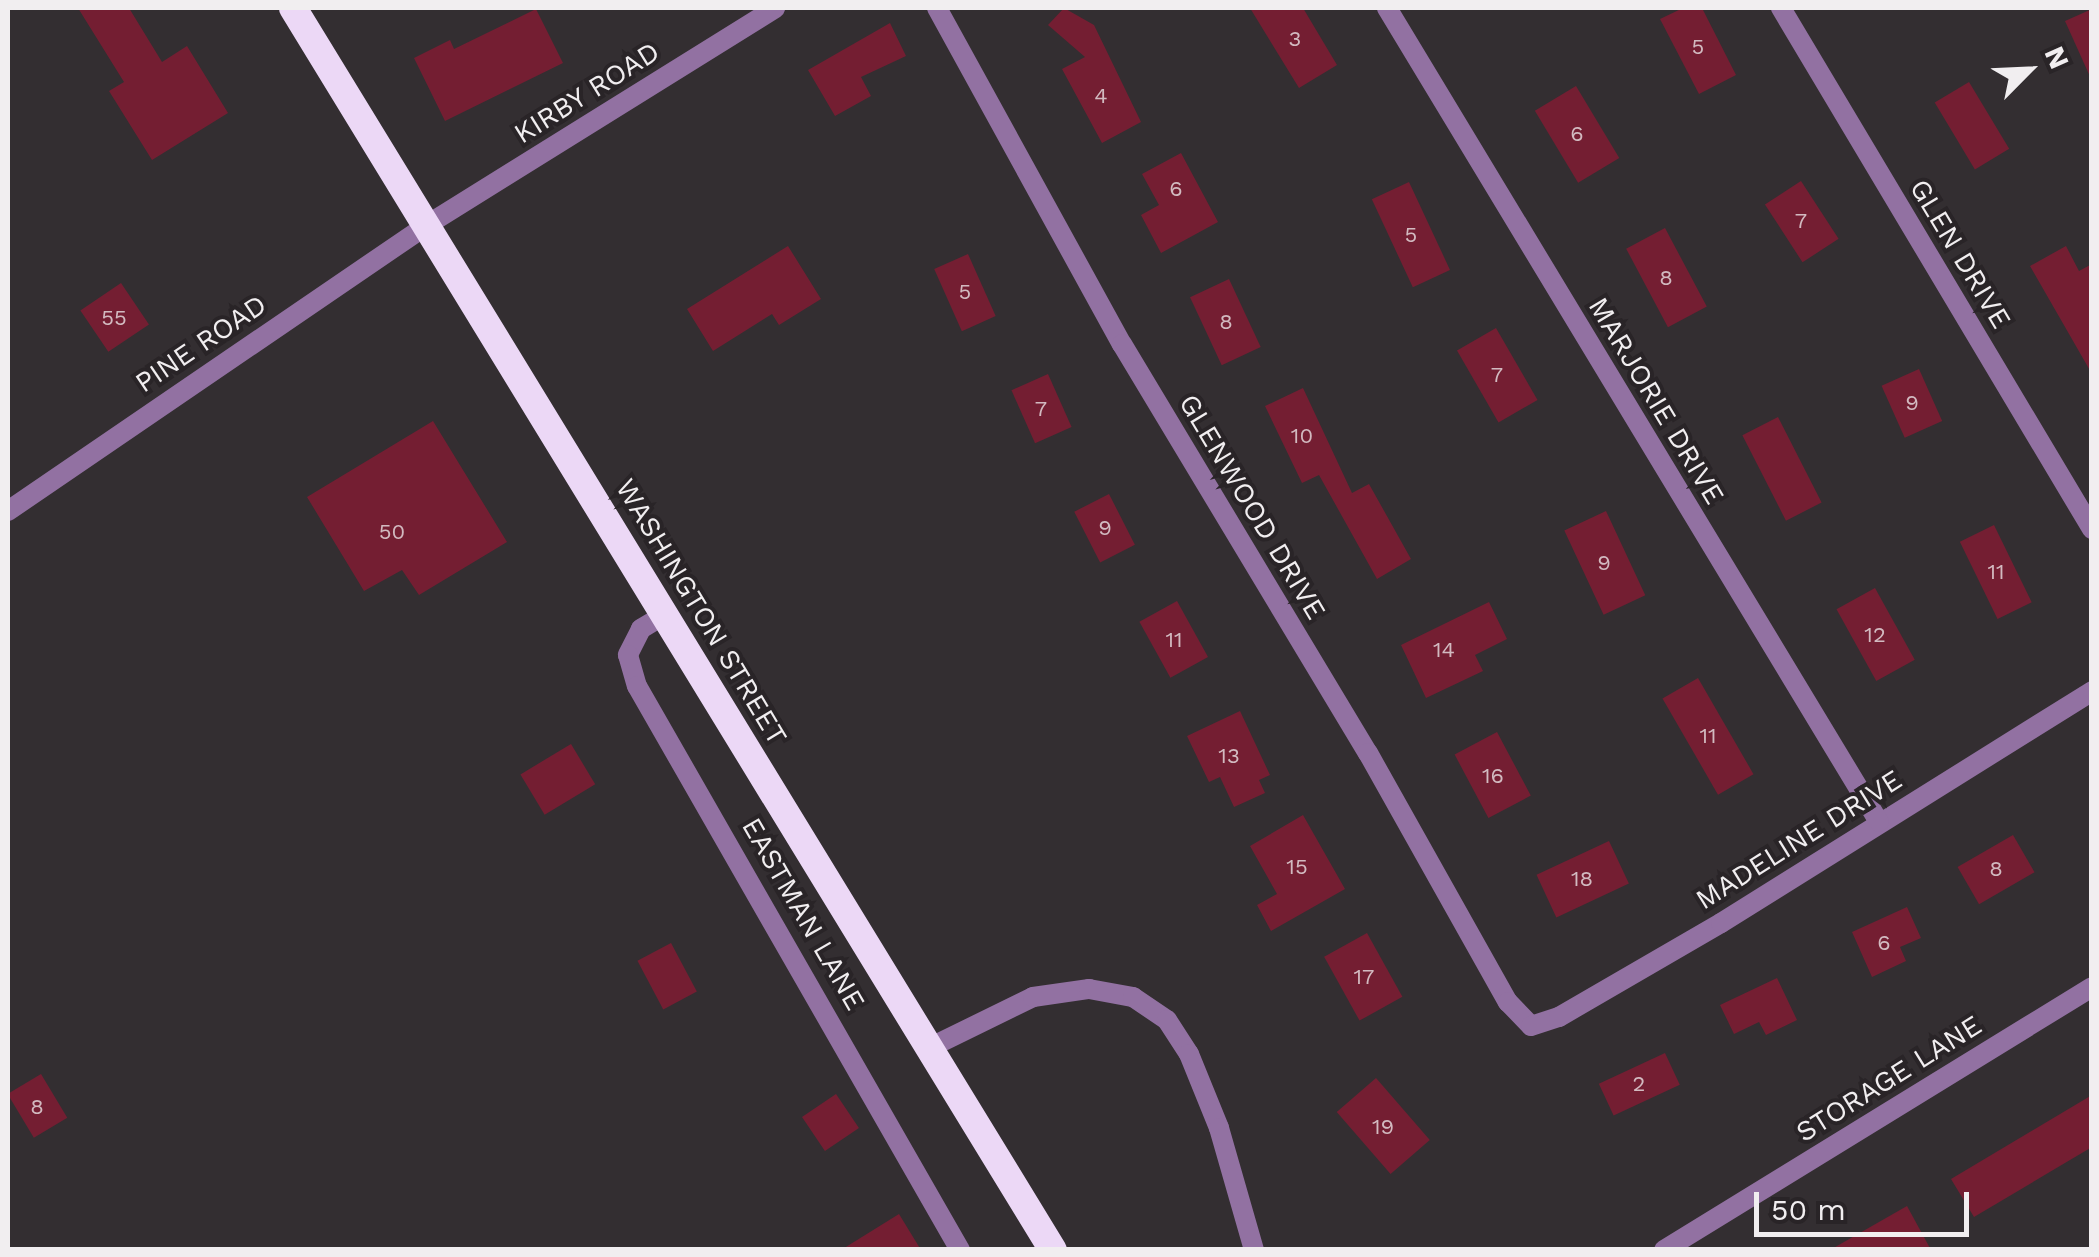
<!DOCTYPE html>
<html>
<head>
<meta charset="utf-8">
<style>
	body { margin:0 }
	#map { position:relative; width:2099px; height:1257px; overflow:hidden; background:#332e31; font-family:"Work Sans",sans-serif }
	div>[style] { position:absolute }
	.building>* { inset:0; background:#741e32; transform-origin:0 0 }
	.minor>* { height:20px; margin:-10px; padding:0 10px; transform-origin:10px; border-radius:10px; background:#9271a2 }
	.trunk>* { height:28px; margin:-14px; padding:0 14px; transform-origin:14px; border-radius:14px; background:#ecd8f6 }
	span { translate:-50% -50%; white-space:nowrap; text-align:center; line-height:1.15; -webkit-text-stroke:8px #292427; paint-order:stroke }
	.number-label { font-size:22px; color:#d2bac0 }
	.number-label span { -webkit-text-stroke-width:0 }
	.street-label { font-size:28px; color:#f1eef0 }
	.frame { position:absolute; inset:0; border:10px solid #f1eef0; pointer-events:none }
	.north { position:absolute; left:1979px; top:20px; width:100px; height:100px; -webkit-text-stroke:8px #292427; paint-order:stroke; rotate:66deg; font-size:28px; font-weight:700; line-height:40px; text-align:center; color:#f1eef0 }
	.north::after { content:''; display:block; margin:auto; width:35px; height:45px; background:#f1eef0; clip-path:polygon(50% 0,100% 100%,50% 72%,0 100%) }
	.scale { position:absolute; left:1754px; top:1192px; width:215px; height:45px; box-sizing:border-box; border:5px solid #f1eef0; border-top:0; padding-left:12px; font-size:30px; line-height:35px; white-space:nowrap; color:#f1eef0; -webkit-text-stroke:8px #292427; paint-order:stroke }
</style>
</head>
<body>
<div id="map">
	<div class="building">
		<i style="clip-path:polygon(78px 8px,129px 8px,162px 62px,187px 46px,228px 113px,152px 160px,109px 91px,124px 82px)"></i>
		<i style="clip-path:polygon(1064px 8px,1094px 25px,1141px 122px,1102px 143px,1062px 69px,1085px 57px,1048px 25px)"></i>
		<i style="clip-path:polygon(1250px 8px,1303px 8px,1337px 65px,1299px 88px)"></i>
		<i style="clip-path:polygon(1683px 8px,1702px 8px,1736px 75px,1699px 94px,1660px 19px)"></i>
		<i style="clip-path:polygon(536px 9px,563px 63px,445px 121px,414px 58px,450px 40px,454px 49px)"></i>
		<i style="clip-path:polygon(2092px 9px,2092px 81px,2065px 21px)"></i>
		<i style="clip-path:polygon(890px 23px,906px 56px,861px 77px,871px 96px,835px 116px,808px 70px)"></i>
		<i style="left:1969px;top:82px;width:78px;height:40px;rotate:59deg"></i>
		<i style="left:1576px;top:86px;width:84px;height:48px;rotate:59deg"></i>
		<i style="clip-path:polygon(1181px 153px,1218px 222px,1161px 253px,1141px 215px,1159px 205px,1142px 174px)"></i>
		<i style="left:1801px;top:181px;width:69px;height:43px;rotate:57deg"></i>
		<i style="left:1409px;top:182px;width:97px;height:41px;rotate:65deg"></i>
		<i style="left:1665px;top:228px;width:89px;height:44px;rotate:62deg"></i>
		<i style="clip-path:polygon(788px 246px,821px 299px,779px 325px,772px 314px,713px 351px,687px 309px)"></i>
		<i style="clip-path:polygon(2066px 246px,2079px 271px,2092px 264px,2092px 374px,2030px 266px)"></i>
		<i style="left:968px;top:254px;width:68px;height:37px;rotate:66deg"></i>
		<i style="left:1229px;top:279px;width:75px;height:43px;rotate:65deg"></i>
		<i style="left:121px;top:283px;width:50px;height:49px;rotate:56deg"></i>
		<i style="left:1496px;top:328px;width:83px;height:45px;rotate:60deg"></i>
		<i style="left:1919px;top:369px;width:57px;height:41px;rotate:66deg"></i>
		<i style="left:1048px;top:374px;width:58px;height:40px;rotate:66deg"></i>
		<i style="clip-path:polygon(1303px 388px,1352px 493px,1369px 484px,1411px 559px,1377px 579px,1319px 475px,1302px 483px,1265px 406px)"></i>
		<i style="left:1778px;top:417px;width:96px;height:40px;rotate:63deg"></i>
		<i style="clip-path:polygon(433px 421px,507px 542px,419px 595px,402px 570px,364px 591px,307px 497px)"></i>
		<i style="left:1109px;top:494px;width:57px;height:39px;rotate:63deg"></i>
		<i style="left:1606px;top:511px;width:93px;height:46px;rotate:65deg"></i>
		<i style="left:1994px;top:525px;width:86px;height:38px;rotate:64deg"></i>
		<i style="left:1875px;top:588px;width:82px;height:44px;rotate:61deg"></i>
		<i style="left:1177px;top:601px;width:64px;height:43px;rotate:61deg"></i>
		<i style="clip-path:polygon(1489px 602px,1507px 639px,1475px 655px,1483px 671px,1426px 698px,1401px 645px)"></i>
		<i style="left:1698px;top:678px;width:111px;height:41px;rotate:60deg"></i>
		<i style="clip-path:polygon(1240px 711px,1270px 775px,1259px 780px,1265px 793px,1234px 807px,1220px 777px,1209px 782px,1187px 736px)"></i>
		<i style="left:1497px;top:732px;width:72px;height:48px;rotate:62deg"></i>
		<i style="left:571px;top:744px;width:47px;height:59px;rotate:59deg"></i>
		<i style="clip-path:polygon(1303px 815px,1345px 889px,1271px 931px,1257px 905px,1277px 894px,1250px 846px)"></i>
		<i style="left:2013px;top:835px;width:43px;height:64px;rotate:60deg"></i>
		<i style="left:1609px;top:841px;width:47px;height:80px;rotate:65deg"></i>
		<i style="clip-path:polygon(1907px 907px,1921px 938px,1900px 947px,1906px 961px,1872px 977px,1852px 932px)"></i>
		<i style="left:1367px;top:933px;width:73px;height:49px;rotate:61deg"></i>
		<i style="left:671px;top:943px;width:55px;height:38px;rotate:62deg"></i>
		<i style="clip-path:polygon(1777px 978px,1797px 1020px,1766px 1035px,1759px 1022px,1734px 1034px,1720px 1005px)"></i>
		<i style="left:1665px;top:1053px;width:35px;height:73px;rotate:65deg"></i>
		<i style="left:41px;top:1074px;width:51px;height:39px;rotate:59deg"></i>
		<i style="left:1376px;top:1078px;width:82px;height:52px;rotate:49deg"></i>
		<i style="left:836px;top:1094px;width:41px;height:41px;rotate:56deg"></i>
		<i style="clip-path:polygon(2092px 1095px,2092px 1147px,1974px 1217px,1951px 1179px)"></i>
		<i style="clip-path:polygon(1907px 1206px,1931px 1250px,1830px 1250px)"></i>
		<i style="clip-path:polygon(899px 1214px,921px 1250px,841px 1250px)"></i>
	</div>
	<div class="minor">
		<i style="left:937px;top:8px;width:384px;rotate:61.2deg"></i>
		<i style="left:1122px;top:344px;width:477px;rotate:59deg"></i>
		<i style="left:1368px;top:753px;width:286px;rotate:60.7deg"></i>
		<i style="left:1508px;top:1002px;width:33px;rotate:46deg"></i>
		<i style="left:1531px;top:1026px;width:29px;rotate:-18deg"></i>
		<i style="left:1559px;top:1017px;width:187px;rotate:-30.1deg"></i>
		<i style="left:1721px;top:923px;width:438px;rotate:-32deg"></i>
		<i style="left:1387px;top:8px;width:951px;rotate:58.85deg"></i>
		<i style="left:1781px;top:8px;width:607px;rotate:59.17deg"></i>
		<i style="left:8px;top:511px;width:507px;rotate:-34.32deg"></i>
		<i style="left:427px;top:225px;width:410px;rotate:-31.9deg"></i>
		<i style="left:664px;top:615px;width:27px;rotate:149deg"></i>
		<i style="left:641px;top:629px;width:29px;rotate:117deg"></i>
		<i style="left:628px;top:655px;width:32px;rotate:74deg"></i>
		<i style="left:637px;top:686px;width:650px;rotate:60.2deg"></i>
		<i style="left:929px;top:1048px;width:116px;rotate:-26.1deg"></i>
		<i style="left:1033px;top:997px;width:57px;rotate:-8.1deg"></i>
		<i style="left:1089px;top:989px;width:45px;rotate:10.3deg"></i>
		<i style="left:1133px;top:997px;width:41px;rotate:34.1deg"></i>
		<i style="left:1167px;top:1020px;width:40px;rotate:57.1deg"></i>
		<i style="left:1189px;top:1054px;width:80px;rotate:67.9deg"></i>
		<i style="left:1219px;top:1128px;width:127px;rotate:74deg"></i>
		<i style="left:1664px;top:1250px;width:502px;rotate:-31.57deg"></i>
	</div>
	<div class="trunk">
		<i style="left:293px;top:8px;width:1456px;rotate:58.54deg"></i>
	</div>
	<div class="number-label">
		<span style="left:1295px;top:39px">3</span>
		<span style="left:1698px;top:47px">5</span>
		<span style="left:1101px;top:96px">4</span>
		<span style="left:1577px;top:134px">6</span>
		<span style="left:1176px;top:189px">6</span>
		<span style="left:1801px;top:221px">7</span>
		<span style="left:1411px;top:235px">5</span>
		<span style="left:1666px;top:278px">8</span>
		<span style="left:965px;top:292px">5</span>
		<span style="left:114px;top:318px">55</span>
		<span style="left:1226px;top:322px">8</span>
		<span style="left:1497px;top:375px">7</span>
		<span style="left:1912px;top:403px">9</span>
		<span style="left:1041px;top:409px">7</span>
		<span style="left:1302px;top:436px">10</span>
		<span style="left:1105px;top:528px">9</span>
		<span style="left:392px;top:532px">50</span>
		<span style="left:1604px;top:563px">9</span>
		<span style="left:1996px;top:572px">11</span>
		<span style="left:1875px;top:635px">12</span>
		<span style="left:1174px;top:640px">11</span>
		<span style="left:1444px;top:650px">14</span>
		<span style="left:1708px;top:736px">11</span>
		<span style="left:1229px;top:756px">13</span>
		<span style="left:1493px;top:776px">16</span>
		<span style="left:1297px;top:867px">15</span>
		<span style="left:1996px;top:869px">8</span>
		<span style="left:1582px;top:879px">18</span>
		<span style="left:1884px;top:943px">6</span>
		<span style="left:1364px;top:977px">17</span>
		<span style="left:1639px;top:1084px">2</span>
		<span style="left:37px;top:1107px">8</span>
		<span style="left:1383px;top:1127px">19</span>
	</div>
	<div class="street-label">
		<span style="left:587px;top:93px;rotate:-32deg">KIRBY ROAD</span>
		<span style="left:1960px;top:254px;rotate:59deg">GLEN DRIVE</span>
		<span style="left:201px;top:344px;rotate:-34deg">PINE ROAD</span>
		<span style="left:1656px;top:401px;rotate:59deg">MARJORIE DRIVE</span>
		<span style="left:1252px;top:507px;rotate:59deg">GLENWOOD DRIVE</span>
		<span style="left:701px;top:612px;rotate:59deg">WASHINGTON STREET</span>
		<span style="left:1799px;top:840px;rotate:-32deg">MADELINE DRIVE</span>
		<span style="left:803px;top:914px;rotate:60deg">EASTMAN LANE</span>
		<span style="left:1889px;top:1079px;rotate:-32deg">STORAGE LANE</span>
	</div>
	<div class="frame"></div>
	<div class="north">N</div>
	<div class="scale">50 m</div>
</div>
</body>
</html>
